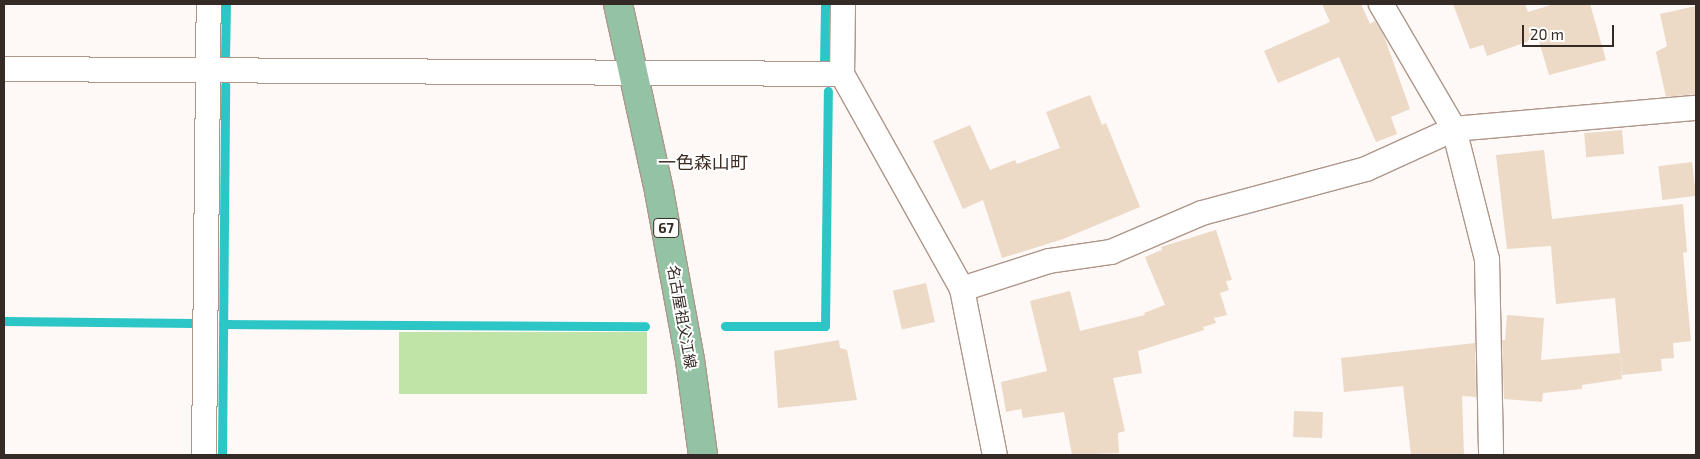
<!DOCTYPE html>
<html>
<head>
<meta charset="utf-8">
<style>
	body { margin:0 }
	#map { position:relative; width:1700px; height:459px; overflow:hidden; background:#fef9f6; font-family:"Exo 2","Noto Sans JP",sans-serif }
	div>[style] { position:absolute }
	.green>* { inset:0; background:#c0e3a8; transform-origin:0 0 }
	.stream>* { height:9px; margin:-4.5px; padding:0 4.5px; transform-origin:4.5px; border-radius:4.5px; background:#2dc6c7 }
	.building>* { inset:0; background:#ecd9c6; transform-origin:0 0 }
	.roads { filter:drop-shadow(1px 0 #ae968a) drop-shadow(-1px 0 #ae968a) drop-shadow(0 1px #ae968a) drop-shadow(0 -1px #ae968a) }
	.minor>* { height:24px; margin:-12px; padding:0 12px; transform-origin:12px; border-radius:12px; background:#fff }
	.primary>* { height:28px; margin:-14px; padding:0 14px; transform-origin:14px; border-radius:14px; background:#94c2a4 }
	span { translate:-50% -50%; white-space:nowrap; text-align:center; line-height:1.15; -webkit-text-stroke:4px #fff; paint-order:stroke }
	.shield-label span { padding:1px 4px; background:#fff; border:1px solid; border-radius:4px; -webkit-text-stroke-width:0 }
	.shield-label { font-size:14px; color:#352b26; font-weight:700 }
	.street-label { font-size:15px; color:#352b26 }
	.quarter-label { font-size:18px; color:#3e2b21 }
	.frame { position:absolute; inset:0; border:5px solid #352b26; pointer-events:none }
	.scale { position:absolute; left:1522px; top:25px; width:92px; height:22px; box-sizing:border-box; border:2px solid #352b26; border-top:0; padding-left:6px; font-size:15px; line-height:18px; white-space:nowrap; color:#352b26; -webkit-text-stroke:4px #fff; paint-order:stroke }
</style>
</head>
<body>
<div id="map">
	<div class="green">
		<i style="left:399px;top:332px;width:248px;height:62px"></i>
	</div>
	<div class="stream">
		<i style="left:225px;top:59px;width:55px;rotate:-89deg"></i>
		<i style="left:824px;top:64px;width:60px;rotate:-89deg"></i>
		<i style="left:4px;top:321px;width:190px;rotate:0.6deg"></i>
		<i style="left:223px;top:324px;width:422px;rotate:0.3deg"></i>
		<i style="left:725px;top:326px;width:100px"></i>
		<i style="left:825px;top:326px;width:235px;rotate:-89.3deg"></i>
		<i style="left:222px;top:455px;width:370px;rotate:-89.5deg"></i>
	</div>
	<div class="building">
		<i style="clip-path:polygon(1322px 4px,1361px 4px,1370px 24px,1375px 21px,1384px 36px,1410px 109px,1391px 117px,1397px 134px,1376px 142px,1339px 57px,1278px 83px,1264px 51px,1330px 22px)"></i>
		<i style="clip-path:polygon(1453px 4px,1525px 4px,1528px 12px,1554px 4px,1590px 4px,1606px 60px,1549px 75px,1538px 38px,1487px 56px,1483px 45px,1470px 49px)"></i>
		<i style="clip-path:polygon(1696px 6px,1696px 94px,1666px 97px,1656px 52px,1667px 46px,1660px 14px)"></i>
		<i style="clip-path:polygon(1090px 95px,1102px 125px,1106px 123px,1140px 207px,1063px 239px,1002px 258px,983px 200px,963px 209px,933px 141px,970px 125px,990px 170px,1015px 160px,1017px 164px,1060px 148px,1046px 112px)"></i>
		<i style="left:1622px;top:130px;width:24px;height:38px;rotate:85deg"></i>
		<i style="clip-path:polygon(1544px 150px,1552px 219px,1683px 204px,1687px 252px,1683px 253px,1691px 341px,1673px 343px,1674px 358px,1661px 359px,1662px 371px,1622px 375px,1615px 298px,1556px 304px,1551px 246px,1507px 249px,1496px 155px)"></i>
		<i style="left:1692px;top:162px;width:34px;height:34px;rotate:83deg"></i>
		<i style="clip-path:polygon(1216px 230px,1232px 280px,1226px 281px,1229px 290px,1220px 293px,1227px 315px,1214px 318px,1216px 323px,1203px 327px,1204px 330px,1138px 351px,1142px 373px,1113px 378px,1125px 431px,1118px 433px,1119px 453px,1072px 455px,1064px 412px,1023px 418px,1021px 409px,1006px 412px,1001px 382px,1047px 371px,1030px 301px,1070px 291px,1080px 331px,1145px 315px,1144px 313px,1165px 305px,1145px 257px,1162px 250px,1161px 247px)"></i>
		<i style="left:926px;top:283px;width:40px;height:34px;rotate:77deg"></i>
		<i style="clip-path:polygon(1507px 315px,1544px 318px,1541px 360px,1620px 353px,1622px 379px,1582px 385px,1582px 389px,1543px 393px,1542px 402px,1504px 399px,1502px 340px,1505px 340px)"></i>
		<i style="clip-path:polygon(839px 340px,840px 348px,847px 350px,857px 400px,778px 408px,774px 351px)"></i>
		<i style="clip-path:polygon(1475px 343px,1476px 397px,1462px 396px,1464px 455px,1411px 455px,1403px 386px,1344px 392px,1341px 358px)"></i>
		<i style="left:1294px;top:411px;width:29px;height:26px;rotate:2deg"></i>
	</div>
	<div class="roads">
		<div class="minor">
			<i style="left:843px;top:4px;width:70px;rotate:90.8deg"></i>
			<i style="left:842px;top:74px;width:246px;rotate:60.8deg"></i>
			<i style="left:962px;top:289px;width:169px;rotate:78.8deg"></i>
			<i style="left:1381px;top:4px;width:145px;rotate:59.7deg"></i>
			<i style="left:1454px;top:129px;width:134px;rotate:75.8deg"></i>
			<i style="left:1487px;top:259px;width:196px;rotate:88.8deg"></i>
			<i style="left:4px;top:69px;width:838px;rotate:0.34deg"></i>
			<i style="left:962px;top:289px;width:91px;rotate:-17.8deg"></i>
			<i style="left:1049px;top:261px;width:63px;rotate:-8.3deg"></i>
			<i style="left:1111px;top:252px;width:99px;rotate:-23.2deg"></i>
			<i style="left:1202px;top:213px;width:170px;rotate:-15deg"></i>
			<i style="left:1366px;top:169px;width:97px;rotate:-24.4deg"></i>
			<i style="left:1454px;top:129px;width:243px;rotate:-5deg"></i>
			<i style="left:204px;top:455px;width:451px;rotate:-89.4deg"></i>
		</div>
		<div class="primary">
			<i style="left:618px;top:4px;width:191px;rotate:77.6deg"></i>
			<i style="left:659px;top:191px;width:172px;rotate:79.6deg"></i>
			<i style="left:690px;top:360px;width:96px;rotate:82.2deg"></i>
		</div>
	</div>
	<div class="shield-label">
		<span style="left:666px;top:228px">67</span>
	</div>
	<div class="street-label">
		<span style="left:682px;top:317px;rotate:80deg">名古屋祖父江線</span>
	</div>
	<div class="quarter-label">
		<span style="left:703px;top:162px">一色森山町</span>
	</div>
	<div class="frame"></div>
	<div class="scale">20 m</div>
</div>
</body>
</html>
